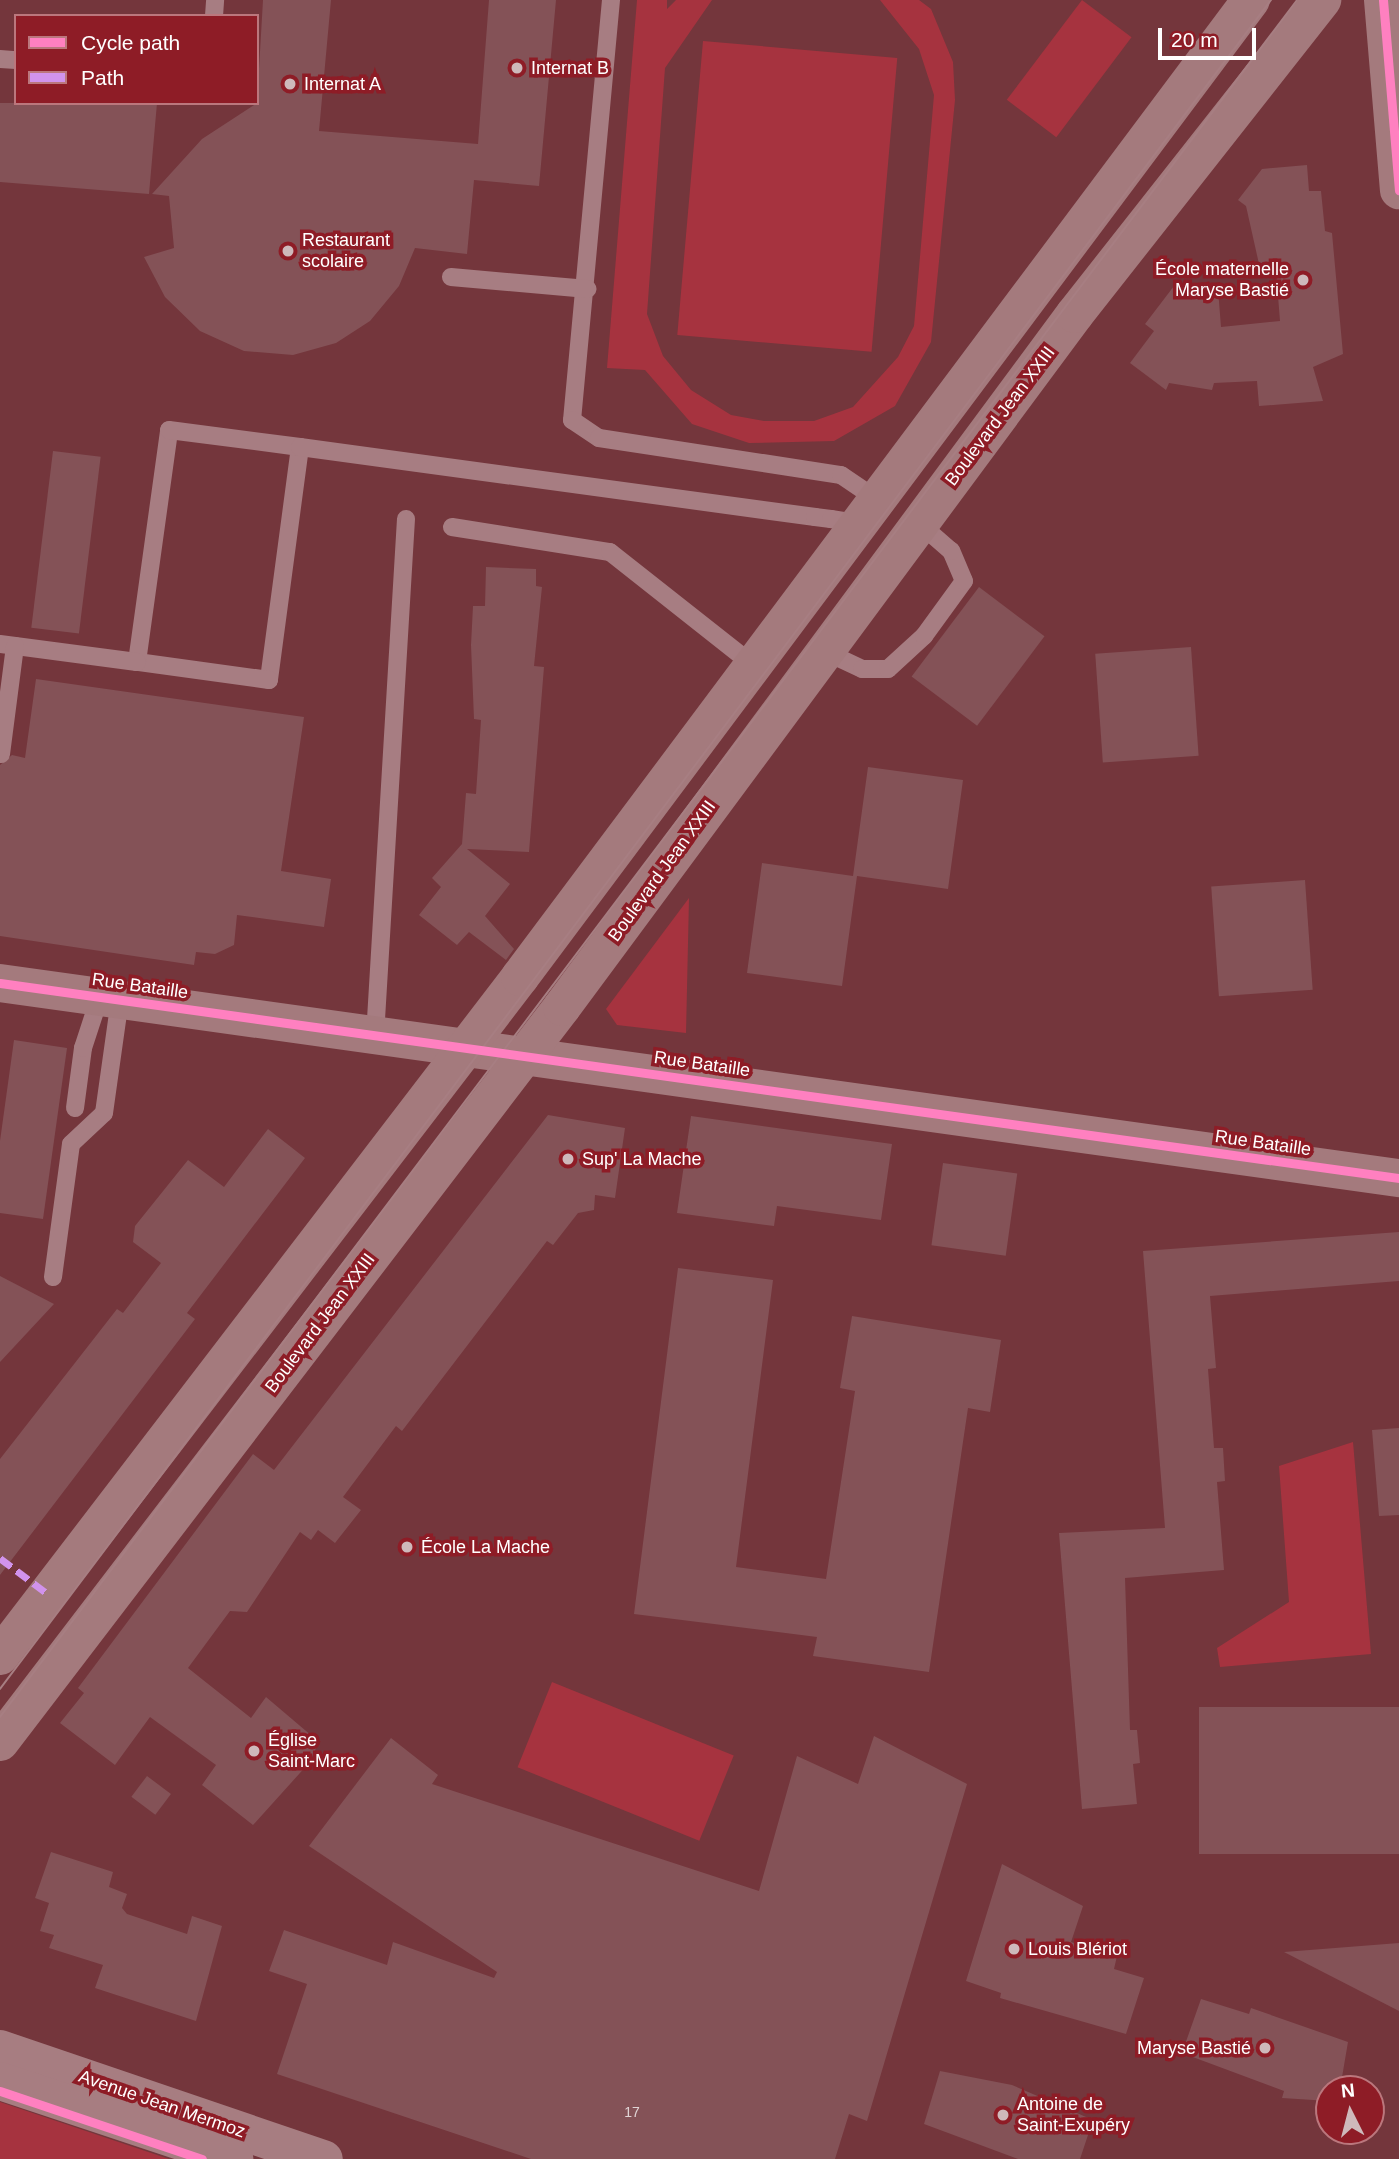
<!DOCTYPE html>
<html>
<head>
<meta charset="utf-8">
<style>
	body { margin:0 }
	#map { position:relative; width:1399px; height:2159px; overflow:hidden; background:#74363c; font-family:Helvetica,sans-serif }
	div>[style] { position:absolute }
	.green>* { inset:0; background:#a6333f; transform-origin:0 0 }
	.building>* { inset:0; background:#845257; transform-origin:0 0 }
	.lane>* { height:18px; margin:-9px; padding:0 9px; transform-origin:9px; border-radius:9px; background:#a77d82 }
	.secondary>* { height:38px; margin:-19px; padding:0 19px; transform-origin:19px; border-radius:19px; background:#a47a7d }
	.primary>* { height:38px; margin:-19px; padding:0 19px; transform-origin:19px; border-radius:19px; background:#a77d81 }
	.tram>* { height:2px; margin:-1px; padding:0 1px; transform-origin:1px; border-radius:1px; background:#a77e82 }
	.quiet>* { height:7px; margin-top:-3.5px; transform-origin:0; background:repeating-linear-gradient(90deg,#d193ec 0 14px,transparent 0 21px) }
	.cycleway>* { height:9px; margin:-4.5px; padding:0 4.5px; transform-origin:4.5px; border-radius:4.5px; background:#ff80c0 }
	.dots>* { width:19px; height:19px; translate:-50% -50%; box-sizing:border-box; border:4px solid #8e1c26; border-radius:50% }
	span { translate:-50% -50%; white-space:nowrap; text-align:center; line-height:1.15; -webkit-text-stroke:7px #8e1c26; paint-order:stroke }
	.number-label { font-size:14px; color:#e0d4d5 }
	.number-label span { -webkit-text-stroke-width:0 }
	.poi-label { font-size:18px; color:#fff }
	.left { translate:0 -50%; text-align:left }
	.right { translate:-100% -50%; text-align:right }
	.street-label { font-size:18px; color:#fff }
	.legend { position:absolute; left:14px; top:14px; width:245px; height:91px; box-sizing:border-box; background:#8e1c26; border:2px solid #bb777d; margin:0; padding:9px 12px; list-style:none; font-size:21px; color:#fff }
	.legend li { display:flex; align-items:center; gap:14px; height:35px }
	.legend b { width:35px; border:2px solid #bb777d }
	.north { position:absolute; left:1315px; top:2075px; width:70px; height:70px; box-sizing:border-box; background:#8e1c26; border:2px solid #bb777d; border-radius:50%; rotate:354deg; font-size:19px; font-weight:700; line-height:28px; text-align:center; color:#fff }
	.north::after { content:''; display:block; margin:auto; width:24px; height:32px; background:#ceb9bb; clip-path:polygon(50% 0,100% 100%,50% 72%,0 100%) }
	.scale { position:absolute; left:1158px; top:28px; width:98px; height:32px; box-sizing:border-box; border:4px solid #fff; border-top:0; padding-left:9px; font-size:21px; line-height:24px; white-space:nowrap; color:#fff; -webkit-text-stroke:5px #8e1c26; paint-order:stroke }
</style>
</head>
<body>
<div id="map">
	<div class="green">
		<i style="clip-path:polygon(637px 0,667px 0,667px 9px,676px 0,712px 0,665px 68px,647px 314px,663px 356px,691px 390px,731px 415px,764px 421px,814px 421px,853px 407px,898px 357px,914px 326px,934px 95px,919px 49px,880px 0,919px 0,931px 9px,953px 62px,955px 100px,931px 342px,895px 406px,834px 441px,749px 443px,692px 424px,645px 370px,607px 368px)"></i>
		<i style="left:1082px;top:0;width:62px;height:125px;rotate:37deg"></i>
		<i style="left:703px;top:41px;width:195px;height:295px;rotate:5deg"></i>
		<i style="clip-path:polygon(689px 898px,686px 1033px,617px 1025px,606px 1009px)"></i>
		<i style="clip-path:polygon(1353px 1442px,1371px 1654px,1220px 1667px,1217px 1648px,1289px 1602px,1279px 1466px)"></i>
		<i style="left:552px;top:1682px;width:196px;height:92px;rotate:22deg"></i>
		<i style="clip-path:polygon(0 2102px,169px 2159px,0 2159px)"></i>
	</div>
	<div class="building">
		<i style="clip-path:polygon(263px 0,331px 0,319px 131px,478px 144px,489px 0,556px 0,539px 186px,474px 180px,467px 254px,415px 248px,399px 286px,370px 321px,336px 343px,293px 355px,244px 351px,200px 331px,165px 297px,144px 257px,174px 248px,169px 196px,152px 194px,202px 139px,257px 103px)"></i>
		<i style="clip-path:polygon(0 103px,157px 103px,149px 194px,0 182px)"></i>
		<i style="clip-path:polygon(1307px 165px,1309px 191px,1321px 191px,1325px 231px,1332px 233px,1343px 354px,1313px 367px,1323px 401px,1259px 406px,1257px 381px,1214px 383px,1212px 390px,1169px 383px,1166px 390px,1130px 363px,1154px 331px,1145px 324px,1174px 286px,1182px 292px,1218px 289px,1221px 327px,1280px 321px,1276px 271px,1261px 273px,1246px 206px,1238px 200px,1262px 169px)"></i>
		<i style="left:53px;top:451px;width:48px;height:178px;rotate:7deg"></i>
		<i style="clip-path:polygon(486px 567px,536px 569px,536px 586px,542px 587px,534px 666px,544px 667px,529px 852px,467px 849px,510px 884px,485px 916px,514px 949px,506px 960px,469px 932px,457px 945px,419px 915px,441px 887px,432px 878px,462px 844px,466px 793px,476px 794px,481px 720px,474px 719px,471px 645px,473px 606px,485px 606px)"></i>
		<i style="left:979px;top:587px;width:82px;height:112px;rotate:37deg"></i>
		<i style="left:1191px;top:647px;width:109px;height:96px;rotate:86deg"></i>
		<i style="clip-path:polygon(36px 679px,304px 717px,281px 871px,331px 879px,324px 927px,237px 915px,234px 945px,215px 954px,196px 952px,194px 965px,0 936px,0 765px,12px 755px,25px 758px)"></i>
		<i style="clip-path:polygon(868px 767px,963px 780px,948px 889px,857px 876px,842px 986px,747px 973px,762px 863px,853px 876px)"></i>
		<i style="left:1305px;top:880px;width:110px;height:94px;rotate:86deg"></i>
		<i style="clip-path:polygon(14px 1040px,67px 1048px,43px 1219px,0 1213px,0 1141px)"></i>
		<i style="clip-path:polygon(548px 1115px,625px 1128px,615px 1198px,595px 1195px,594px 1210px,578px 1213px,553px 1245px,547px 1241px,402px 1431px,396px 1426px,343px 1497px,361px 1510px,335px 1543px,318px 1530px,311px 1540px,300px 1532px,247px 1612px,230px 1611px,188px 1668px,251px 1718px,266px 1697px,319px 1742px,309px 1763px,253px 1825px,202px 1785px,216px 1765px,150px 1717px,115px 1765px,60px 1723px,84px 1693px,78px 1688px,253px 1454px,274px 1470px)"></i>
		<i style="clip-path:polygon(691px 1116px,892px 1144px,881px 1220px,777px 1206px,774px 1226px,677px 1213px)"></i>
		<i style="clip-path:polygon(268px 1129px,305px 1158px,187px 1313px,195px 1319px,0 1575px,0 1459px,117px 1309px,123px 1313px,161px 1263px,133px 1242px,135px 1226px,188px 1160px,224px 1187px)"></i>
		<i style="left:943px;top:1163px;width:75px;height:83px;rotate:8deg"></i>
		<i style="clip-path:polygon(1399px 1232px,1399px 1281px,1210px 1296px,1216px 1368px,1208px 1369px,1214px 1448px,1223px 1448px,1225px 1481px,1217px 1482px,1224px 1570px,1125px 1578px,1130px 1730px,1137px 1730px,1140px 1763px,1133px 1764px,1137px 1804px,1082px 1809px,1059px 1533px,1165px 1528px,1143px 1251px)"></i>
		<i style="clip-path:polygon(678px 1268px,773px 1280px,736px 1567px,826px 1579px,855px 1391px,840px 1388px,852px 1316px,1001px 1340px,990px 1412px,968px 1408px,929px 1672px,813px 1656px,817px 1637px,634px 1614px)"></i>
		<i style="clip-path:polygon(0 1276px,54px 1304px,0 1362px)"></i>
		<i style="clip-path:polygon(1399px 1428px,1399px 1515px,1379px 1516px,1372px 1430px)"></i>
		<i style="left:1399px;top:1707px;width:147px;height:200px;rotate:90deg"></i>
		<i style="clip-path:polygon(874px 1736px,967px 1784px,867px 2121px,849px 2114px,835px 2159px,531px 2159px,277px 2074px,307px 1984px,269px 1971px,284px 1930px,387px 1965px,393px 1942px,494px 1978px,497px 1972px,309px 1846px,391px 1738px,438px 1775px,432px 1784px,759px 1891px,797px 1756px,858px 1784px)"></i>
		<i style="left:147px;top:1776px;width:30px;height:26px;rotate:37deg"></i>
		<i style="clip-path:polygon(51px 1852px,113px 1872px,109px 1887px,127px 1894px,122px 1908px,127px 1914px,187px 1934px,192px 1916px,222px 1926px,196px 2021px,95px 1988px,103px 1965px,49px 1948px,54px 1935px,40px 1931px,49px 1903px,35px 1898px)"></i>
		<i style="clip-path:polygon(1002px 1864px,1083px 1906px,1071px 1942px,1117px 1956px,1114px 1969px,1144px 1978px,1126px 2034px,1000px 1998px,1001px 1993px,966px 1981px)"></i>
		<i style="clip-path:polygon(1399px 1943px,1399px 2011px,1284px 1952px)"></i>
		<i style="clip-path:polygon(1201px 1999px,1249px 2014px,1251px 2008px,1348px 2042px,1340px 2089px,1329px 2089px,1329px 2101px,1282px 2098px,1284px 2091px,1182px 2053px)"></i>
		<i style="clip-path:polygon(940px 2071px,1012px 2085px,1093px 2120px,1080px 2159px,1018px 2159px,924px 2124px)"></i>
	</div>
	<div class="lane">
		<i style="left:611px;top:0;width:422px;rotate:95.3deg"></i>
		<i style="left:572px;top:420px;width:32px;rotate:34deg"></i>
		<i style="left:599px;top:438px;width:245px;rotate:8.7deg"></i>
		<i style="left:841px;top:475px;width:41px;rotate:34.1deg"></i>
		<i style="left:214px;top:16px;width:16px;rotate:-86deg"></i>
		<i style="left:0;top:59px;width:16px;rotate:4deg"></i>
		<i style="left:451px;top:277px;width:137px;rotate:5deg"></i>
		<i style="left:300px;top:447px;width:235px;rotate:97.6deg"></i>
		<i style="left:269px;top:680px;width:133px;rotate:-172.2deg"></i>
		<i style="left:137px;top:662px;width:234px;rotate:-82.1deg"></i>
		<i style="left:169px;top:430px;width:132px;rotate:7.4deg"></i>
		<i style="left:300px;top:447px;width:520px;rotate:7.74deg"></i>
		<i style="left:815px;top:517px;width:16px;rotate:7deg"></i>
		<i style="left:831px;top:519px;width:25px;rotate:9deg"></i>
		<i style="left:452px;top:527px;width:160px;rotate:9deg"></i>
		<i style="left:610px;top:552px;width:181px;rotate:38.3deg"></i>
		<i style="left:0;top:644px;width:138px;rotate:7.5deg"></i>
		<i style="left:824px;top:651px;width:42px;rotate:25.3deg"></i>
		<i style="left:862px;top:669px;width:26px"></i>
		<i style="left:888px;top:669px;width:49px;rotate:-42.5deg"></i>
		<i style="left:924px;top:636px;width:68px;rotate:-54deg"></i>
		<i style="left:964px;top:581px;width:33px;rotate:-113deg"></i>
		<i style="left:951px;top:551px;width:41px;rotate:-138.9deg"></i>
		<i style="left:1px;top:754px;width:109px;rotate:-82.6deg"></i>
		<i style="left:375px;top:1036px;width:518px;rotate:-86.57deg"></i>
		<i style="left:75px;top:1108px;width:61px;rotate:-82.4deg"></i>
		<i style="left:83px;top:1048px;width:55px;rotate:-71.9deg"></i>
		<i style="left:53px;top:1277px;width:134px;rotate:-82.3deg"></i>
		<i style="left:71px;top:1144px;width:45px;rotate:-43.2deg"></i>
		<i style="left:104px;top:1113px;width:115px;rotate:-82deg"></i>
	</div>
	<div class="secondary">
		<i style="left:1383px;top:0;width:191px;rotate:85.2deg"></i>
		<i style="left:0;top:983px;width:1413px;rotate:7.94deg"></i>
		<i style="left:0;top:1656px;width:855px;rotate:-52.55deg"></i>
		<i style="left:520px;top:977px;width:1220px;rotate:-53.2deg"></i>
		<i style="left:0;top:1742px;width:925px;rotate:-52.6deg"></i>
		<i style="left:562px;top:1007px;width:862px;rotate:-53.49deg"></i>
		<i style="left:1075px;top:314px;width:400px;rotate:-51.8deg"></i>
	</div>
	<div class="primary">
		<i style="left:0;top:2049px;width:342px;rotate:18.8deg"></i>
		<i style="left:0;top:2081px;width:247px;rotate:18.4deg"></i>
	</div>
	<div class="tram">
		<i style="left:0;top:1689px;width:2114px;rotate:-53.04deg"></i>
		<i style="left:0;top:1717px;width:2152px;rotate:-52.93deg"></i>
	</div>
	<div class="quiet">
		<i style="left:0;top:1558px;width:60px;rotate:36.9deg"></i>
	</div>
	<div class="cycleway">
		<i style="left:1383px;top:0;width:191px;rotate:85.2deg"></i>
		<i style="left:0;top:983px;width:1413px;rotate:7.94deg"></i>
		<i style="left:0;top:2091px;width:213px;rotate:18.6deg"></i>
	</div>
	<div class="dots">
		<i style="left:517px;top:68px;background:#ceb9bb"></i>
		<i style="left:290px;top:84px;background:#ceb9bb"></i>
		<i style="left:288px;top:251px;background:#ceb9bb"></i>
		<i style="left:1303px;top:280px;background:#ceb9bb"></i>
		<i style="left:568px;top:1159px;background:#ceb9bb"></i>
		<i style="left:407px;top:1547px;background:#ceb9bb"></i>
		<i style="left:254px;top:1751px;background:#ceb9bb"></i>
		<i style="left:1014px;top:1949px;background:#ceb9bb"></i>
		<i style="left:1265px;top:2048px;background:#ceb9bb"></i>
		<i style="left:1003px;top:2115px;background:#ceb9bb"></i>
	</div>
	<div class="number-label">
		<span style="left:632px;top:2112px">17</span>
	</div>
	<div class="poi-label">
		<span class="left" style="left:531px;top:68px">Internat B</span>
		<span class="left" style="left:304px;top:84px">Internat A</span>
		<span class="left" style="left:302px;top:251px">Restaurant<br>scolaire</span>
		<span class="right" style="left:1289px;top:280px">École maternelle<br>Maryse Bastié</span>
		<span class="left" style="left:582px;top:1159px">Sup' La Mache</span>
		<span class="left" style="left:421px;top:1547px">École La Mache</span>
		<span class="left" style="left:268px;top:1751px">Église<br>Saint-Marc</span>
		<span class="left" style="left:1028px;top:1949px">Louis Blériot</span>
		<span class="right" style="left:1251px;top:2048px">Maryse Bastié</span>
		<span class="left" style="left:1017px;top:2115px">Antoine de<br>Saint-Exupéry</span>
	</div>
	<div class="street-label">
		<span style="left:1000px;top:416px;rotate:-53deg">Boulevard Jean XXIII</span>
		<span style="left:662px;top:871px;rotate:-54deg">Boulevard Jean XXIII</span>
		<span style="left:140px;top:986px;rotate:8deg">Rue Bataille</span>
		<span style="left:702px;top:1064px;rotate:8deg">Rue Bataille</span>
		<span style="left:1263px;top:1143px;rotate:8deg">Rue Bataille</span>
		<span style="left:320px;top:1323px;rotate:-53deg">Boulevard Jean XXIII</span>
		<span style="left:162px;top:2104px;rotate:19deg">Avenue Jean Mermoz</span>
	</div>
	<ul class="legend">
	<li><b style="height:9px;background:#ff80c0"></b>Cycle path</li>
	<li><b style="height:9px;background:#d193ec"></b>Path</li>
	</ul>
	<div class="north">N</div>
	<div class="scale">20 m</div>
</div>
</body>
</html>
